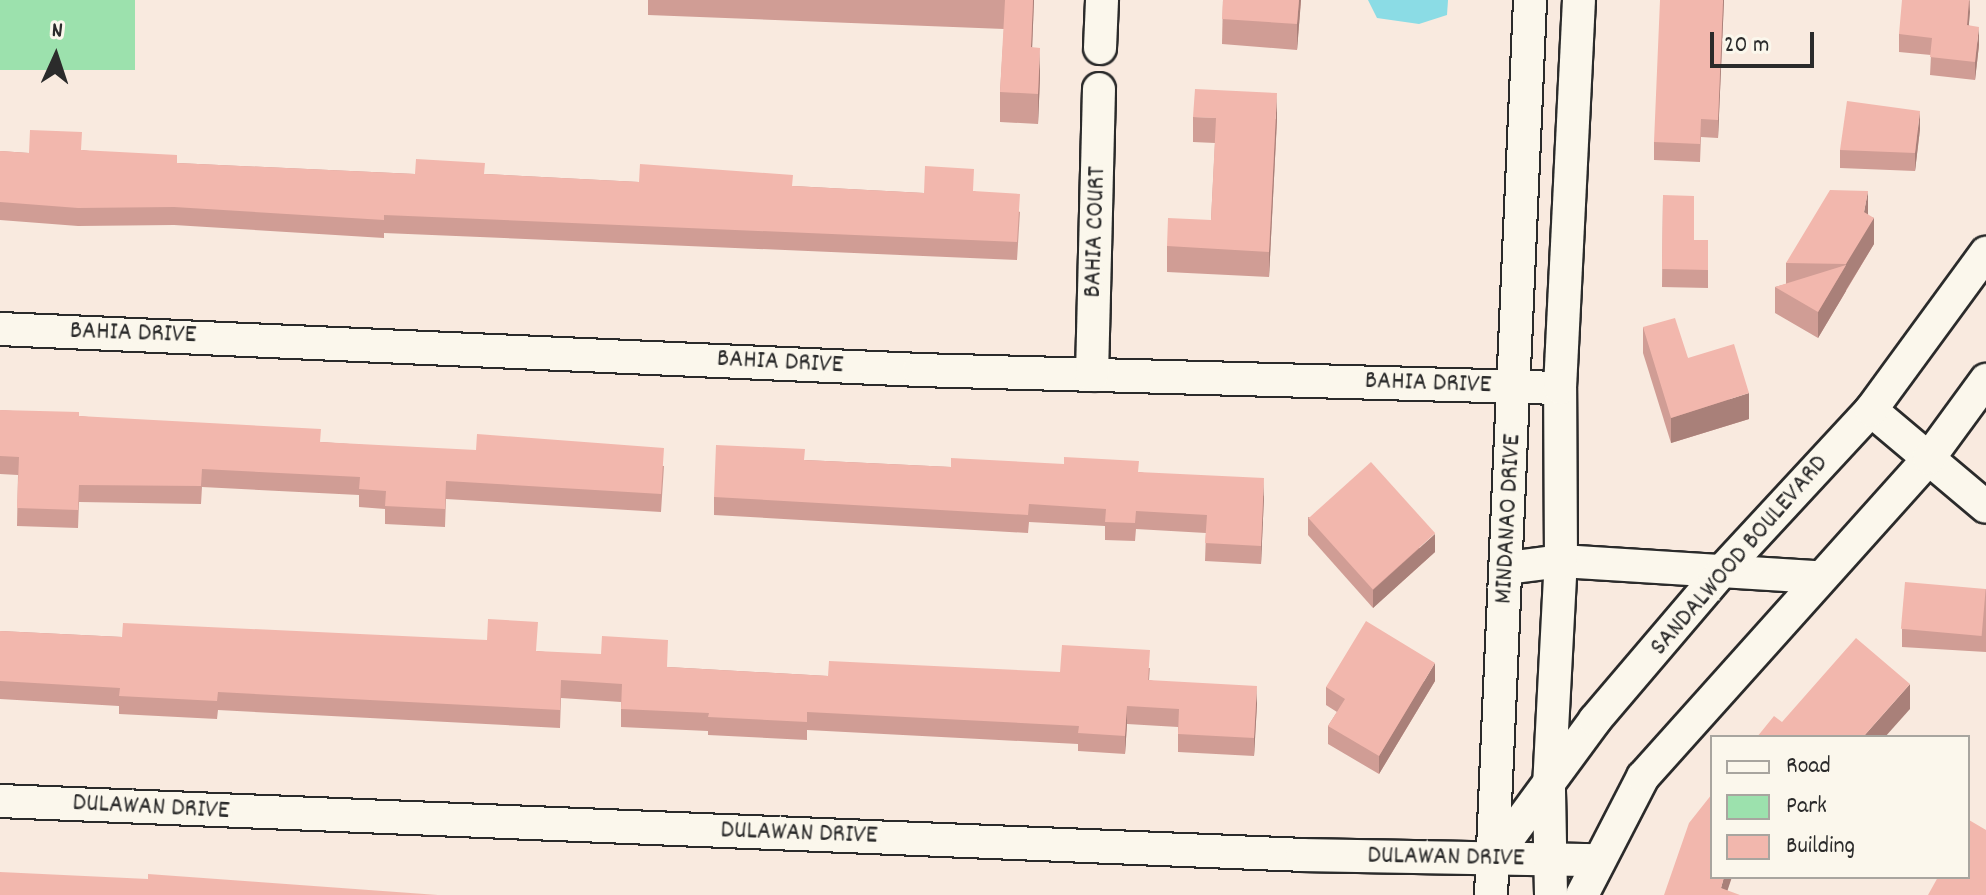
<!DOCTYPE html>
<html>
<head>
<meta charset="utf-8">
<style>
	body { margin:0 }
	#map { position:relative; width:1986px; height:895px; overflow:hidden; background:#f9eadf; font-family:Dekko,sans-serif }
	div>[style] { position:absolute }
	.green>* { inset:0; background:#9ce1ad; transform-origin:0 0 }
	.water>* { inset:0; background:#8bdce5 }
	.roads { filter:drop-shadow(2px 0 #2b2b2b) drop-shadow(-2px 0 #2b2b2b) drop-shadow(0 2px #2b2b2b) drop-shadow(0 -2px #2b2b2b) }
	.minor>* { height:32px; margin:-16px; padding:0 16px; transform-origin:16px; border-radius:16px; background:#fbf7ec }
	.wall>* { inset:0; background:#d09d95 }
	.shaded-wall>* { inset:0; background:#a98079 }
	.building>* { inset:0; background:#f2b7ad; transform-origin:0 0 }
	span { translate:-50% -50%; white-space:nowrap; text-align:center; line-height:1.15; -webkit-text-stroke:8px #fbf7ec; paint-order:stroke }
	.street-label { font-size:26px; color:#2b2b2b }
	.legend { position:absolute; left:1710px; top:735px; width:260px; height:144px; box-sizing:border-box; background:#fbf7ec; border:2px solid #a8a59f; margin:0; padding:10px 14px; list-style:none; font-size:24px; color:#2b2b2b }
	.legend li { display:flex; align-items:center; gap:16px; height:40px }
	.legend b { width:40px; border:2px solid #a8a59f }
	.north { position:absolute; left:16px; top:16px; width:80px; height:80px; -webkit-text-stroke:6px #fbf7ec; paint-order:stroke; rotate:3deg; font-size:22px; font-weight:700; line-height:32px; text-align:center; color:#2b2b2b }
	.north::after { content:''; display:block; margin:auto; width:28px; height:36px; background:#2b2b2b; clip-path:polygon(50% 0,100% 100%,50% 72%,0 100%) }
	.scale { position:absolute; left:1710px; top:32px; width:104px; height:36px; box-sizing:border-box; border:4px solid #2b2b2b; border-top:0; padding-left:10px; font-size:24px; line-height:28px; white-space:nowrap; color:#2b2b2b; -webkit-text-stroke:6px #fbf7ec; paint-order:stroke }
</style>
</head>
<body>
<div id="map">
	<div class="green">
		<i style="left:0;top:0;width:135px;height:70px"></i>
	</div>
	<div class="water">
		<i style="clip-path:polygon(1368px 0,1448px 0,1447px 15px,1419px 24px,1377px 18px)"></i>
	</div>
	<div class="roads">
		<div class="minor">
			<i style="left:1100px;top:48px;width:48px;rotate:-87.6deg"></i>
			<i style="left:0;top:329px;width:920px;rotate:2.55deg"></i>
			<i style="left:919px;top:370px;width:641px;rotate:1.61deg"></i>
			<i style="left:1092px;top:375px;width:286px;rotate:-88.6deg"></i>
			<i style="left:1871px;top:410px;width:150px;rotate:40.1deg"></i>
			<i style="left:1507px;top:568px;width:54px;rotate:-7.4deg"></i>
			<i style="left:1561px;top:561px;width:257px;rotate:3.6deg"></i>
			<i style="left:0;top:801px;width:1303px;rotate:2.37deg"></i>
			<i style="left:1302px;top:855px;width:295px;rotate:1deg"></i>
			<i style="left:1493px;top:859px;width:172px;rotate:-53.7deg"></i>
			<i style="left:1595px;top:720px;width:194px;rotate:-49.6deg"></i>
			<i style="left:1721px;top:572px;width:221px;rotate:-47.2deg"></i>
			<i style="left:1871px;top:410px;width:195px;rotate:-53.8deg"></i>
			<i style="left:1491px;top:895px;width:896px;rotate:-87.5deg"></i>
			<i style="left:1551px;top:895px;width:108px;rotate:-91.1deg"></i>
			<i style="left:1549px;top:787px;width:226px;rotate:-87deg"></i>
			<i style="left:1561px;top:561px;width:173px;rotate:-90.3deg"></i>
			<i style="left:1560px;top:388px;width:388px;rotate:-87.2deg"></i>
			<i style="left:1582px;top:895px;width:133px;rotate:-62.7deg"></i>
			<i style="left:1643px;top:777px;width:428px;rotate:-48.1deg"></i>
			<i style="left:1929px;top:458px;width:97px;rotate:-53.8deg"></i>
		</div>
	</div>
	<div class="wall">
		<i style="clip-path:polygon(648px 0,1034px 0,1032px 47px,1040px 78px,1038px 124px,1000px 122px,1000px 92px,1004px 29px,648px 15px)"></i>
		<i style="clip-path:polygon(1223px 0,1301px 0,1297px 50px,1222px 44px)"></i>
		<i style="clip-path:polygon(1724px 0,1718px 138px,1701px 137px,1700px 162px,1654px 160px,1654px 142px)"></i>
		<i style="clip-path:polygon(1970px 0,1969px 25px,1979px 45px,1975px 80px,1930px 75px,1931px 55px,1899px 52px,1899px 34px)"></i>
		<i style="clip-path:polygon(1193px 117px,1277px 119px,1269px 277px,1167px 272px,1167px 246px,1211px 220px,1215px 143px,1193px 142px)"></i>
		<i style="clip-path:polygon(1920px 129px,1915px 171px,1840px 168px,1840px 150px)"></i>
		<i style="clip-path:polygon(82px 150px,177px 163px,415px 174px,485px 174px,639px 182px,793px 186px,924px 193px,974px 191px,1020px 212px,1017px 260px,384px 233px,384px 238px,174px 225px,78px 226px,0 220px,0 151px,29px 153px)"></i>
		<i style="clip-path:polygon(1663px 195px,1694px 240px,1708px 240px,1708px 288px,1662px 287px)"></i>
		<i style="clip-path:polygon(1868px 214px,1874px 244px,1818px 338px,1775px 313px,1775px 287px,1786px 284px,1786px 263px)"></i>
		<i style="clip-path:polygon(1643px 327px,1688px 358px,1749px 419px,1671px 443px,1643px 353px)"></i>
		<i style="clip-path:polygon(0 410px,79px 416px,321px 442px,664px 466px,661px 512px,446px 499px,445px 527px,385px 524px,385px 509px,359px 507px,359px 495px,202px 487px,201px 504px,79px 502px,78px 528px,17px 526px,18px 475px,0 474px)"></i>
		<i style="clip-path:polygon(805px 460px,951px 467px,1139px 472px,1264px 496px,1261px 564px,1205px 561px,1206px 533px,1136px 529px,1135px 541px,1105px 540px,1105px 526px,1029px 522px,1028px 533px,714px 515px,714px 497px)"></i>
		<i style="clip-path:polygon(1308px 517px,1435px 552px,1373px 608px,1308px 535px)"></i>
		<i style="clip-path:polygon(1986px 589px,1986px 652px,1902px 647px,1902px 629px)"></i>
		<i style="clip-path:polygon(0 631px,122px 637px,537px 651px,668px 667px,828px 676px,1060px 672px,1150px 668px,1149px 680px,1257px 704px,1254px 756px,1178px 752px,1178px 727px,1127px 724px,1125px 754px,1078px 751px,1078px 744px,807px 730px,807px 740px,708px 735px,708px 731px,621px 727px,621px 702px,561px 698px,560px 728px,218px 710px,217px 719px,119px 714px,119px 706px,0 699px)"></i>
		<i style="clip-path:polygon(1435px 681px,1379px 774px,1328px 744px,1328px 726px,1337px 712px,1326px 705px,1326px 687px)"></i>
	</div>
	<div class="shaded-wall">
		<i style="clip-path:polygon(1033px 0,1034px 0,1031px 77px,1031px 47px)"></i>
		<i style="clip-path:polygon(1299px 0,1301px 0,1297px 50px,1297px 24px)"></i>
		<i style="clip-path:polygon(1723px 0,1724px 0,1718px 138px,1718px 120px)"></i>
		<i style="clip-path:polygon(1969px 0,1970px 12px,1967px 43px,1967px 25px)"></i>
		<i style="clip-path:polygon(1979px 27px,1979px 45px,1975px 80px,1975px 62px)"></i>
		<i style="clip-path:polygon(1040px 48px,1040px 78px,1038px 124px,1038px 94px)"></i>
		<i style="clip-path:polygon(1277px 93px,1277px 119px,1269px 277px,1269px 252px)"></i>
		<i style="clip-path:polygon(1920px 111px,1920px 129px,1915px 171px,1915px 153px)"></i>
		<i style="clip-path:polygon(1868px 191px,1868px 216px,1874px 218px,1874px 244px,1846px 290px,1846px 264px,1864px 212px)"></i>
		<i style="clip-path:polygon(1846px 265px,1846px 291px,1818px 338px,1818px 312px)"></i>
		<i style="clip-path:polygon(1749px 393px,1749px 419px,1671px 443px,1671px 418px)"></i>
		<i style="clip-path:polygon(1264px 478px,1264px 496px,1261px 564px,1261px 546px)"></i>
		<i style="clip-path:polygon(1435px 534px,1435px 552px,1373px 608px,1373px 590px)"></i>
		<i style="clip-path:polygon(1435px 663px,1435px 681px,1379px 774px,1379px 756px)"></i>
		<i style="clip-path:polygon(1910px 684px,1910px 709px,1885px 737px,1863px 737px)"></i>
		<i style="clip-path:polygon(1257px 686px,1257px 704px,1254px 756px,1254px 738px)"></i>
		<i style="clip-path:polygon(1127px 706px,1127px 724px,1125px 754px,1125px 736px)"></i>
		<i style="clip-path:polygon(1724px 877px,1732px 877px,1726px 895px,1721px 888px)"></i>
	</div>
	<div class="building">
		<i style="clip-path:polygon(1005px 0,1033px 0,1031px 47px,1040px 48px,1038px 94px,1000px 92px)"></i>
		<i style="clip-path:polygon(1223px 0,1299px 0,1297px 24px,1222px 19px)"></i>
		<i style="clip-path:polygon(1660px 0,1723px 0,1718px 120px,1701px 119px,1700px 144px,1654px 142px)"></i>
		<i style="clip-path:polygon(1902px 0,1969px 0,1967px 25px,1979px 27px,1975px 62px,1930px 57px,1932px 38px,1899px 34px)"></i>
		<i style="clip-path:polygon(1195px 89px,1277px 93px,1269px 252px,1167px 246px,1168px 218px,1211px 220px,1216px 118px,1193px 117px)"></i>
		<i style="clip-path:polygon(1847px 101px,1920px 111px,1915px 153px,1840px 150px)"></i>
		<i style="clip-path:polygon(30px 130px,82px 132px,81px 150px,177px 155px,177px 163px,415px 174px,416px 159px,485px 163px,484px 174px,639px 182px,640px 164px,793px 175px,792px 186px,924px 193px,925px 166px,974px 169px,973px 191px,1020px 194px,1017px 242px,384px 215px,384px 220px,174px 207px,78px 208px,0 202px,0 151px,29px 153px)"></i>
		<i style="clip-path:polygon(1830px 190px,1868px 191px,1864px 212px,1874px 218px,1846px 264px,1786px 263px)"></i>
		<i style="clip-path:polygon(1663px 195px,1694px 196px,1694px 240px,1708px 240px,1708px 270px,1662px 269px)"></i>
		<i style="clip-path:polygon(1846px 265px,1818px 312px,1775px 287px)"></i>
		<i style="clip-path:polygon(1675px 318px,1688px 358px,1734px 344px,1749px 393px,1671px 418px,1643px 327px)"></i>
		<i style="clip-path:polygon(0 410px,79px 412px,79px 416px,321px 429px,320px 442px,476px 450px,477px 434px,664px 448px,661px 494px,446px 481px,445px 509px,385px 506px,386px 491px,359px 489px,360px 477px,202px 469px,201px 486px,79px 485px,78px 510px,17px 508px,19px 457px,0 456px)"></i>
		<i style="clip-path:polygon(716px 445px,805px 449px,804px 460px,951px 467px,951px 458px,1064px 464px,1064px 457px,1139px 461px,1138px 472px,1264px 478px,1261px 546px,1205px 543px,1207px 515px,1136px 511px,1135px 523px,1105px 522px,1106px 509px,1029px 504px,1028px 515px,714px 497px)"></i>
		<i style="left:1371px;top:462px;width:96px;height:84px;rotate:48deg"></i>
		<i style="left:1905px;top:582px;width:81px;height:47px;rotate:5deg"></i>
		<i style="clip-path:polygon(488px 619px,538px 622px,536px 651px,601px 654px,602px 636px,668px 640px,667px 667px,828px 676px,829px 661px,1060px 672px,1062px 645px,1150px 650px,1148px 680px,1257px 686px,1254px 738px,1178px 734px,1179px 709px,1127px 706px,1125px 736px,1078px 733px,1079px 726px,807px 712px,807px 722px,708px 717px,709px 713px,621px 709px,622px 684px,561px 680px,560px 710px,218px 692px,217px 701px,119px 696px,120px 688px,0 681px,0 631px,122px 637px,123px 623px,487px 640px)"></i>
		<i style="clip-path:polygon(1366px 621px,1435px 663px,1379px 756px,1328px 726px,1345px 699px,1326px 687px)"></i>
		<i style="clip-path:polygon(1856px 638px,1910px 684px,1863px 737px,1757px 737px,1774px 716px,1782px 722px)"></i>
		<i style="clip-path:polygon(1712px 794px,1712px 877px,1724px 877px,1721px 888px,1740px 895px,1664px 895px,1689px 823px)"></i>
		<i style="clip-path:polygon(1969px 820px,1986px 830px,1986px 895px,1928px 895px,1938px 877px,1968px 877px)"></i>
		<i style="clip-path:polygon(0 872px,148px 879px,148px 874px,438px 895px,0 895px)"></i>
	</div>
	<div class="street-label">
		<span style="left:1096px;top:232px;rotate:-88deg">BAHIA COURT</span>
		<span style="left:133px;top:334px;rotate:2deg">BAHIA DRIVE</span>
		<span style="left:780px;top:363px;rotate:3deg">BAHIA DRIVE</span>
		<span style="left:1428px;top:384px;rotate:2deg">BAHIA DRIVE</span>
		<span style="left:1509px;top:519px;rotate:-87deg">MINDANAO DRIVE</span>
		<span style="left:1740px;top:556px;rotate:-49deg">SANDALWOOD BOULEVARD</span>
		<span style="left:151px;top:808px;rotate:3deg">DULAWAN DRIVE</span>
		<span style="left:799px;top:834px;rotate:2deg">DULAWAN DRIVE</span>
		<span style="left:1446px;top:858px;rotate:1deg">DULAWAN DRIVE</span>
	</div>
	<ul class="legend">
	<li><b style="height:10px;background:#fbf7ec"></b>Road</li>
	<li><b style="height:22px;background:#9ce1ad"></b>Park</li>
	<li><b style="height:22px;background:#f2b7ad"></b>Building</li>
	</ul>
	<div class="north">N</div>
	<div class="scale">20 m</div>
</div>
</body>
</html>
